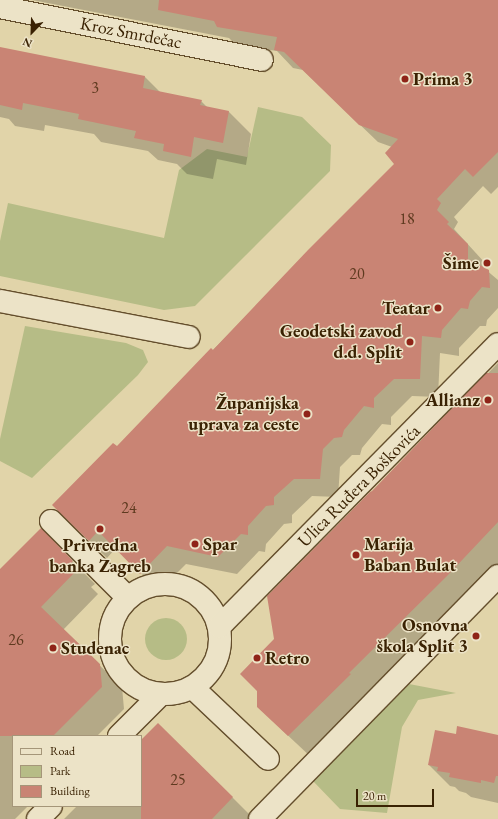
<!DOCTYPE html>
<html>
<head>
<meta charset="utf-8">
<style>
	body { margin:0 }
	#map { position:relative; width:498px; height:819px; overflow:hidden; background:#e1d4a9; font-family:"EB Garamond",serif }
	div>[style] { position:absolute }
	.green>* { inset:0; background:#b6bc86 }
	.round { border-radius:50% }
	.shadow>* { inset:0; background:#0003 }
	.building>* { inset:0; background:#c98474 }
	.roads { filter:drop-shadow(1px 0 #644e2c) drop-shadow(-1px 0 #644e2c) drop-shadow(0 1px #644e2c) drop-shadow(0 -1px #644e2c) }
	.street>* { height:22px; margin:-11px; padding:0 11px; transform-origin:11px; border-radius:11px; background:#ece3c7 }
	.street>.ring { margin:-11px; padding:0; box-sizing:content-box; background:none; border:22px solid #ece3c7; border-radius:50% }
	.dots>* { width:11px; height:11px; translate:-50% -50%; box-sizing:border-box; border:2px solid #ece3c7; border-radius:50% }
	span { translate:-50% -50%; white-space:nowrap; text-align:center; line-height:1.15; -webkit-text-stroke:3px #ece3c7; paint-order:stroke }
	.number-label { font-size:16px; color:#5e3a1f }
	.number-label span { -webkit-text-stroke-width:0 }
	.street-label { font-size:18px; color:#3a2203 }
	.poi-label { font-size:18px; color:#3a2203; font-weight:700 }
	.left { translate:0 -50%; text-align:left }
	.right { translate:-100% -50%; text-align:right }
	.legend { position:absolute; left:12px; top:735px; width:130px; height:72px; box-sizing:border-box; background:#ece3c7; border:1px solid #a59679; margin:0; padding:5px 7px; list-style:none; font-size:12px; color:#3a2203 }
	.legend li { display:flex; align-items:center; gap:8px; height:20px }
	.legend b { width:20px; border:1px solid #a59679 }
	.north { position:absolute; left:12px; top:12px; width:40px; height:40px; -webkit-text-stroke:3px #ece3c7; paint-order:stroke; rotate:203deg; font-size:11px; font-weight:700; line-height:16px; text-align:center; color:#3a2203 }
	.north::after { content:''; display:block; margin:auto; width:14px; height:18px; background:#3a2203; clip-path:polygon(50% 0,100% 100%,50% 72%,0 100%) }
	.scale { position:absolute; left:356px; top:789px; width:78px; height:18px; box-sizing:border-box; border:2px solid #3a2203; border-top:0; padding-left:5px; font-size:12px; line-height:14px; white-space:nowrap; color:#3a2203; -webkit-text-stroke:3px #ece3c7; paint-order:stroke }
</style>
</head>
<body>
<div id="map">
	<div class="green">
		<i style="clip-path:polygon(258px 107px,302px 117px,331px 145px,330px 171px,195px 306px,164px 310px,0 276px,0 241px,8px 203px,164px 238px,179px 170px,207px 149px,247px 157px)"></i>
		<i style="clip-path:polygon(25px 326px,126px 343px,143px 350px,148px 362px,138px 375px,32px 478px,0 461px,0 439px)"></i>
		<i class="round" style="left:145px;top:618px;width:42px;height:42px"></i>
		<i style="clip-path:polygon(409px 684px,456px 693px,418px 700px,402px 727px,387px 813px,340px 809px,312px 780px)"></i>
	</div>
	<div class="shadow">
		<i style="clip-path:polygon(32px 0,498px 0,498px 187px,491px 194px,483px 186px,454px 217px,458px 222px,454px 229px,485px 263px,485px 269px,498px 280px,498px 308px,487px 320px,486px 326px,480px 326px,459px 348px,459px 356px,440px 353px,438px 397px,412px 396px,391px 417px,391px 425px,382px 424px,362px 448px,360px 455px,352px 455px,340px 467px,338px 497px,312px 496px,292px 515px,292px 523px,284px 524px,266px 544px,265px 552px,259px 551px,237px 574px,186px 564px,159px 591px,116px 548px,107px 558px,71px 523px,117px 448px,395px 164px,392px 147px,378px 142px,303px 70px,293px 68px,277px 51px,236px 45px,229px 38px)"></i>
		<i style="clip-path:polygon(0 48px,145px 77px,161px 93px,201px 101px,208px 108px,229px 112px,251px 134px,246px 165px,217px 159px,213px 179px,187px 174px,177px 164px,158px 160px,148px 151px,101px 142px,94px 134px,45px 125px,44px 131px,15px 126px,9px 119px,0 117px)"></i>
		<i style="clip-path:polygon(498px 363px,498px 569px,312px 758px,281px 729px,275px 639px,373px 492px)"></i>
		<i style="clip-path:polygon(41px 530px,95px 584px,91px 587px,98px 594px,63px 630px,122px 687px,124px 709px,97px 736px,13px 736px,13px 806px,28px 806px,15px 819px,0 819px,0 571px)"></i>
		<i style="clip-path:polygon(158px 724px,233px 798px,254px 819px,64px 819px,77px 806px,141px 806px,141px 741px)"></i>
		<i style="clip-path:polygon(457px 735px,498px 735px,498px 803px,471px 797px,466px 793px,459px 791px,455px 787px,450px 786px,429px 765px)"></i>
	</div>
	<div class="building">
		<i style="clip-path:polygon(159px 0,498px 0,498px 152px,473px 177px,465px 169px,437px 199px,441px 203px,437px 210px,449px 222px,447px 224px,468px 244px,468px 259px,489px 270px,490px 288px,482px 287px,470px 301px,468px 309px,461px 308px,442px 330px,441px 338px,422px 336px,420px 379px,394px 379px,374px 398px,374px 408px,364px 406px,344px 430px,342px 437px,334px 438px,323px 449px,320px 479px,294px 479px,274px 497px,274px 505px,266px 506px,248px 526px,248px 535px,241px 534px,218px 557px,167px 546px,140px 574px,98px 531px,89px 541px,52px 505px,113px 443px,117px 446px,211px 348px,213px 350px,308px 250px,394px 164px,385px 153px,398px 139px,359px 125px,284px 52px,274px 50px,277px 37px,217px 27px,214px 21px,158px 10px)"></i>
		<i style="clip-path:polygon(0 47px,145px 76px,143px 88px,202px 100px,200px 105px,229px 111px,223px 143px,194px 137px,191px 157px,163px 151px,164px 144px,134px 138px,136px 131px,78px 119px,79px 114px,23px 103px,22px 110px,0 105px)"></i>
		<i style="clip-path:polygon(486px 373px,498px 373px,498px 522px,447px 576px,349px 673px,351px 674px,288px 736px,257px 707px,257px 691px,240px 674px,274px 639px,267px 596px,370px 492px,372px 491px)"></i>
		<i style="clip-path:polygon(41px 528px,73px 561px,70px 564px,76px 571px,41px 607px,100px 664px,102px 687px,53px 736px,0 736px,0 569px)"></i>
		<i style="clip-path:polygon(158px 723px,233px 797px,212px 819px,141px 819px,141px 740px)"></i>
		<i style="clip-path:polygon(457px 726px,498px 735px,498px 776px,496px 776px,494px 783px,481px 780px,481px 783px,449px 777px,450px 773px,437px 771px,438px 767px,428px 765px,435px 730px,456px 734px)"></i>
	</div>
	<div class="roads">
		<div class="street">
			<i style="left:0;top:7px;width:267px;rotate:11.4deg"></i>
			<i style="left:0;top:301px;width:192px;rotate:10.8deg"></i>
			<i style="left:51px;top:521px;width:109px;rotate:45deg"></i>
			<i class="ring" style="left:110px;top:584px;width:88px;height:88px"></i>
			<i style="left:219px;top:627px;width:397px;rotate:-45.4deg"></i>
			<i style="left:193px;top:688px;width:103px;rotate:43.4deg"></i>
			<i style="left:119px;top:736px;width:58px;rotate:-45deg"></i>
			<i style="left:38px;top:819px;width:18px;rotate:-45deg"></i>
			<i style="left:260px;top:819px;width:340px;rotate:-45.6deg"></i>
		</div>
	</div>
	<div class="dots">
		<i style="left:405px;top:79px;background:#8f2418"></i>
		<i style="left:487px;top:263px;background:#8f2418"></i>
		<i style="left:438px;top:308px;background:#8f2418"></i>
		<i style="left:410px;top:342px;background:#8f2418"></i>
		<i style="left:488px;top:400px;background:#8f2418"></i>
		<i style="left:307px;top:414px;background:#8f2418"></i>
		<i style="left:100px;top:529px;background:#8f2418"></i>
		<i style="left:195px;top:544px;background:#8f2418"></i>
		<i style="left:356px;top:555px;background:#8f2418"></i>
		<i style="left:476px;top:636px;background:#8f2418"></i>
		<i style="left:53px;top:648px;background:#8f2418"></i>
		<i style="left:257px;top:658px;background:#8f2418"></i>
	</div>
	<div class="number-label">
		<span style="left:95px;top:88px">3</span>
		<span style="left:407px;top:219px">18</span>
		<span style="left:357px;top:274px">20</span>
		<span style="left:129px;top:508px">24</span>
		<span style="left:16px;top:640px">26</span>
		<span style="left:178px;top:780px">25</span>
	</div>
	<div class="street-label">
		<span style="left:131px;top:33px;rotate:11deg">Kroz Smrdečac</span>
		<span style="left:359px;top:486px;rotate:-45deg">Ulica Ruđera Boškovića</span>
	</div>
	<div class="poi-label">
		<span class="left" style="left:413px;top:79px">Prima 3</span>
		<span class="right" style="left:479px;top:263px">Šime</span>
		<span class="right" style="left:430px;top:308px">Teatar</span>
		<span class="right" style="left:402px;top:342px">Geodetski zavod<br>d.d. Split</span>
		<span class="right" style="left:480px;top:400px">Allianz</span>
		<span class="right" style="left:299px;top:414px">Županijska<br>uprava za ceste</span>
		<span class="left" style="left:203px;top:544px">Spar</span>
		<span class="left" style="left:364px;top:555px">Marija<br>Baban Bulat</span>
		<span style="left:100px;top:556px">Privredna<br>banka Zagreb</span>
		<span class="right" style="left:468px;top:636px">Osnovna<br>škola Split 3</span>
		<span class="left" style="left:61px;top:648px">Studenac</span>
		<span class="left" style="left:265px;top:658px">Retro</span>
	</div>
	<ul class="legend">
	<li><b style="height:5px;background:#ece3c7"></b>Road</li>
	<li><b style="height:11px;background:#b6bc86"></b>Park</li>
	<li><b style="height:11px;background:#c98474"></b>Building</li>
	</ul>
	<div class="north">N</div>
	<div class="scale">20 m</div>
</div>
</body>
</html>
